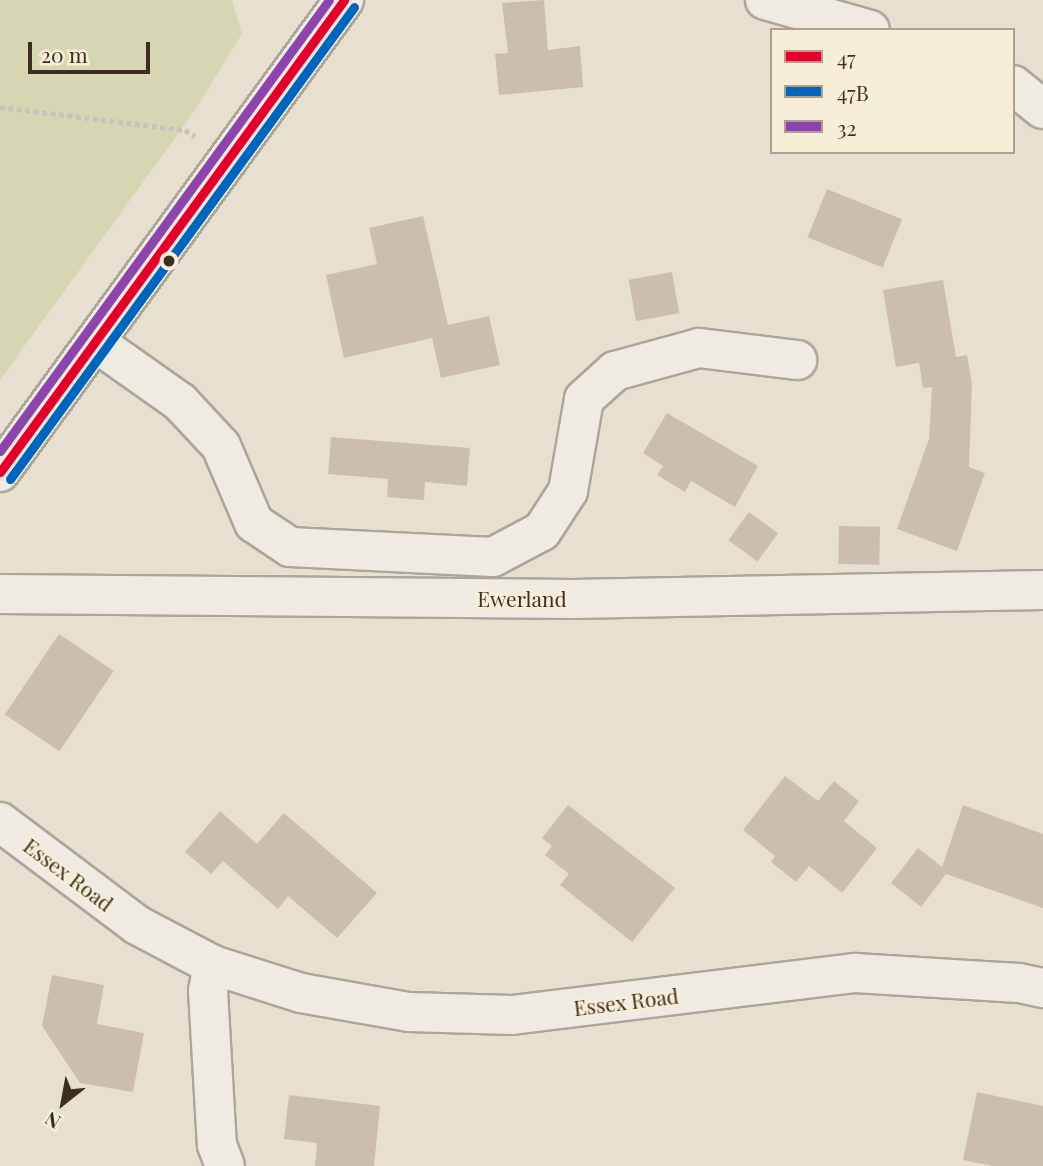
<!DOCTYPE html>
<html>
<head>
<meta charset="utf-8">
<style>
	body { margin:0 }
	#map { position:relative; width:1043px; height:1166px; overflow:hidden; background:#e7e0d0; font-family:"Playfair Display",serif }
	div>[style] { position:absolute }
	.green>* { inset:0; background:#d6d7b2 }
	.building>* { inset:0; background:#cbbeb1; transform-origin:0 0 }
	.path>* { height:4.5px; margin-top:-2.25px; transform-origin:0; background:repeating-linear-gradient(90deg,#c8c2b8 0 5px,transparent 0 8.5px) }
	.roads { filter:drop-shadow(2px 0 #ada598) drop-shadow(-2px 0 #ada598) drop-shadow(0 2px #ada598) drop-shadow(0 -2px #ada598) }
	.minor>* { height:38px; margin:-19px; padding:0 19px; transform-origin:19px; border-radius:19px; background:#efebe2 }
	.bus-1>* { height:9px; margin:-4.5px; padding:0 4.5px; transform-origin:4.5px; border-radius:4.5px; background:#e4002b }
	.bus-2>* { height:9px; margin:-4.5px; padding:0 4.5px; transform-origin:4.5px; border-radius:4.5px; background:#0065bd }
	.bus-3>* { height:9px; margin:-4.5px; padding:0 4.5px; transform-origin:4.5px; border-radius:4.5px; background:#8e44ad }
	.dots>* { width:19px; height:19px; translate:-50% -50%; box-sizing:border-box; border:4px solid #f7eed7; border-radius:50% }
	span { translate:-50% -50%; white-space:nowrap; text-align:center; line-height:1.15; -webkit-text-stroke:5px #f7eed7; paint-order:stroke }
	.street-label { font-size:21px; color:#3d2e1f }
	.legend { position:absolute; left:770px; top:28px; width:245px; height:126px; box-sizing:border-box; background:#f7eed7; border:2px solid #ada18d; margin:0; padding:9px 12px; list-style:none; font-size:21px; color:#3d2e1f }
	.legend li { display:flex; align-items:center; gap:14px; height:35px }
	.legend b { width:35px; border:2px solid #ada18d }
	.north { position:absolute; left:28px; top:1068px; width:70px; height:70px; -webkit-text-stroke:5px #f7eed7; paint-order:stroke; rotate:211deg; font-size:19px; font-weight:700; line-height:28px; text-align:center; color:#3d2e1f }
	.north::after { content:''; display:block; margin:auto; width:24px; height:32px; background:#3d2e1f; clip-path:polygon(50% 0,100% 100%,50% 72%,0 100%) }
	.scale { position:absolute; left:28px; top:42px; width:122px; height:32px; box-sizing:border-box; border:4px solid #3d2e1f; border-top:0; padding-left:9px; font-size:21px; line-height:24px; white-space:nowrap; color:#3d2e1f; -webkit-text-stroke:5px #f7eed7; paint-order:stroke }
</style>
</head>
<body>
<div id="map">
	<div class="green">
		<i style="clip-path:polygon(0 0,232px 0,242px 34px,193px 113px,0 380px)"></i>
	</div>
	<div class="building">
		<i style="clip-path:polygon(544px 0,548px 50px,580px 46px,583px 87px,499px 95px,495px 54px,508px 53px,502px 3px)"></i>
		<i style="left:827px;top:189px;width:81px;height:52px;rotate:22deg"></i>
		<i style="clip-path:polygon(423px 216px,448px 325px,489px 316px,500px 365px,441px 378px,432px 338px,344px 358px,326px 275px,377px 264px,369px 228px)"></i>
		<i style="left:672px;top:272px;width:42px;height:44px;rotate:80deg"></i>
		<i style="clip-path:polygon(943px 280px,956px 357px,967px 355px,972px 384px,969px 467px,985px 473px,957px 551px,897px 529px,929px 439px,932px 387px,923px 388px,919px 363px,896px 367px,883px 290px)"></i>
		<i style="clip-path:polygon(667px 413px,758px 466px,735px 507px,691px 481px,685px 492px,657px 475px,663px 466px,643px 453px)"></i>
		<i style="clip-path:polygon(331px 437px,470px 448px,467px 486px,425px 482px,424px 500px,387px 497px,388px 479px,328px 474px)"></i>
		<i style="left:749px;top:512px;width:36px;height:35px;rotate:36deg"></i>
		<i style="left:839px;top:526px;width:41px;height:38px;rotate:1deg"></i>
		<i style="left:59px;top:634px;width:66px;height:97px;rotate:34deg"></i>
		<i style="clip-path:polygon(785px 776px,818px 801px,834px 781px,859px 801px,844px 821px,877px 848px,842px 893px,809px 866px,796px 882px,771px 862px,775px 856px,743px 830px)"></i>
		<i style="clip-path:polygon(568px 805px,675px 888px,632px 942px,560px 885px,569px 874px,545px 855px,552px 846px,542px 838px)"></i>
		<i style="clip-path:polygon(963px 805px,1043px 834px,1043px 908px,946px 874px,921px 907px,891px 883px,918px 848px,942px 867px)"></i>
		<i style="clip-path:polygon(220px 811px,257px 844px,284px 813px,377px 893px,337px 938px,288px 896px,278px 909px,223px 861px,211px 874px,185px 852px)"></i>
		<i style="clip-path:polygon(52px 975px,104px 985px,97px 1024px,144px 1033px,133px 1092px,80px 1083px,42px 1026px)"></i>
		<i style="clip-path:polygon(977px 1092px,1043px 1106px,1043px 1166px,992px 1166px,963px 1160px)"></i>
		<i style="clip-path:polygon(289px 1095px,380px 1106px,374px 1166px,315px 1166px,317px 1143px,284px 1139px)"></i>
	</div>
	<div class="path">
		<i style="left:0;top:107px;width:186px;rotate:7.1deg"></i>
		<i style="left:185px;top:130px;width:12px;rotate:31deg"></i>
	</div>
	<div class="roads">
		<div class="minor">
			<i style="left:765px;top:0;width:109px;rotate:15.9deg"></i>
			<i style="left:1013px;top:85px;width:38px;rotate:39deg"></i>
			<i style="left:95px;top:342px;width:104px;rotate:35.2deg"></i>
			<i style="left:180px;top:402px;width:60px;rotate:47deg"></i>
			<i style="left:221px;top:446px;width:84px;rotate:66.8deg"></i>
			<i style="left:254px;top:523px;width:43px;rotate:33.7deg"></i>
			<i style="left:290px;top:547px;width:203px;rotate:2.8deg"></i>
			<i style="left:493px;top:557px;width:55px;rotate:-28deg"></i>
			<i style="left:542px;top:531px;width:48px;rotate:-57deg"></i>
			<i style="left:568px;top:491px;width:93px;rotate:-80.1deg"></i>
			<i style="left:584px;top:399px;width:42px;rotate:-42.1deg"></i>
			<i style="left:615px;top:371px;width:87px;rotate:-15.3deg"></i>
			<i style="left:699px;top:348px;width:99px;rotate:7deg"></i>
			<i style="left:0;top:472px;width:584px;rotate:-53.91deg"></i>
			<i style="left:0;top:594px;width:573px;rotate:0.5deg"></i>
			<i style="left:573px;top:599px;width:470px;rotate:-1.1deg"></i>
			<i style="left:0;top:822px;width:171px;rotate:36.9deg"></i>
			<i style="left:137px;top:925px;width:86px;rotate:27.8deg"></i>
			<i style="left:213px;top:965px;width:92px;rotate:17.7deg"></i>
			<i style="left:301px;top:993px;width:110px;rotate:10deg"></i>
			<i style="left:409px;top:1012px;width:103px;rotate:1.7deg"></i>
			<i style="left:512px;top:1015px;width:346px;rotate:-7deg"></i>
			<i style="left:855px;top:973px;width:164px;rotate:3.5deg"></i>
			<i style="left:1019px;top:983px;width:25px;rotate:12deg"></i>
			<i style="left:213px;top:965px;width:26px;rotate:101deg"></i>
			<i style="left:208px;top:991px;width:154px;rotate:86.7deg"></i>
			<i style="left:217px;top:1145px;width:22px;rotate:69deg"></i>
		</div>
	</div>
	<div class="bus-1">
		<i style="left:0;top:472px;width:584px;rotate:-53.91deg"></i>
	</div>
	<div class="bus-2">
		<i style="left:10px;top:479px;width:584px;rotate:-53.91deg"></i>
	</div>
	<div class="bus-3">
		<i style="left:0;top:451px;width:558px;rotate:-53.89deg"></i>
	</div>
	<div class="dots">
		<i style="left:169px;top:261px;background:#3d2e1f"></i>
	</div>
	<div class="street-label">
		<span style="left:522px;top:598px">Ewerland</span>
		<span style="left:69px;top:874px;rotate:37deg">Essex Road</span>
		<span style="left:626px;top:1001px;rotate:-7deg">Essex Road</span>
	</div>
	<ul class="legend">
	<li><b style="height:9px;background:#e4002b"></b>47</li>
	<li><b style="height:9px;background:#0065bd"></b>47B</li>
	<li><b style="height:9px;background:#8e44ad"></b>32</li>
	</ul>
	<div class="north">N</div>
	<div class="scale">20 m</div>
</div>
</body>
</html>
